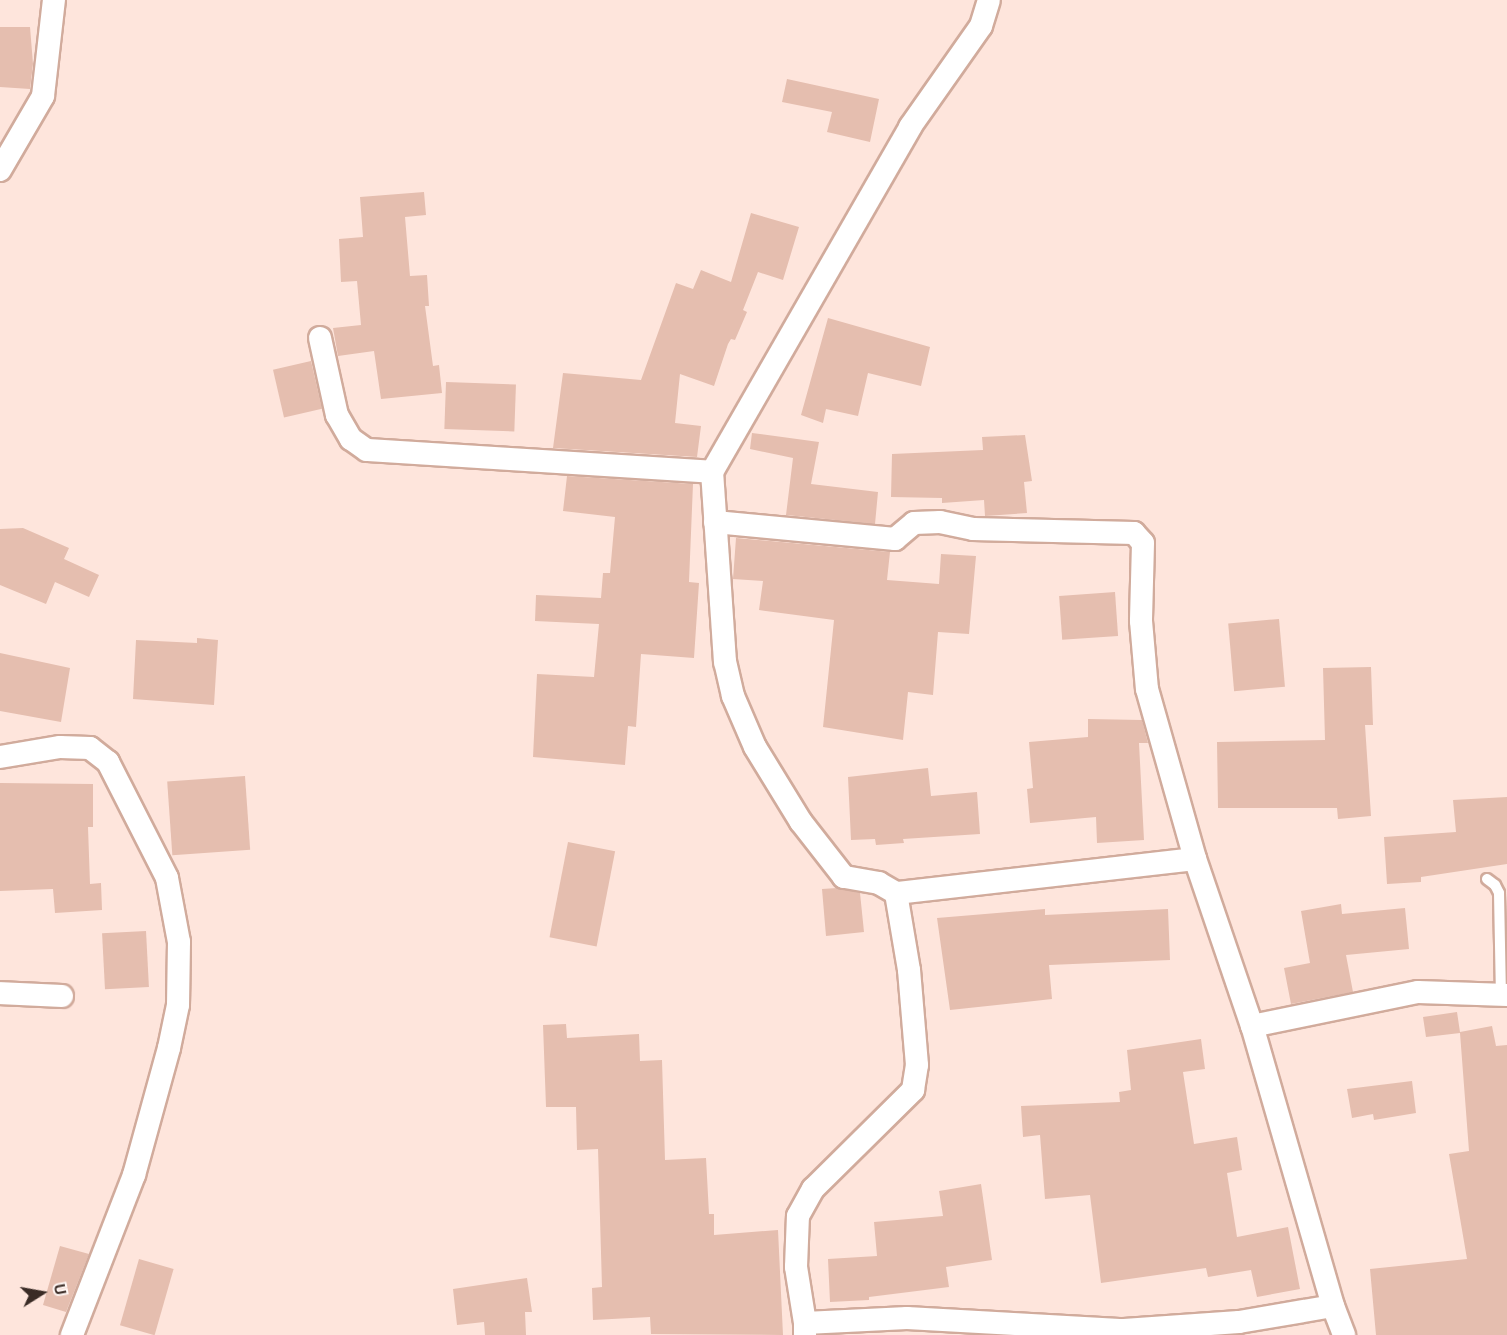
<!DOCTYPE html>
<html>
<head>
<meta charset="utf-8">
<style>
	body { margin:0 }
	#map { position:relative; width:1507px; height:1335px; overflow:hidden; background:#fee5dc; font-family:"Space Grotesk",sans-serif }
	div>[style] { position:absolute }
	.building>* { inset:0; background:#e5beaf; transform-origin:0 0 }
	.roads { filter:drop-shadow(2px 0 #d1ab9c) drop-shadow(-2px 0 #d1ab9c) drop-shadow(0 2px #d1ab9c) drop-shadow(0 -2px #d1ab9c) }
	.lane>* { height:10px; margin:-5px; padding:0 5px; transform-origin:5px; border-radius:5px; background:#fff }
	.street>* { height:22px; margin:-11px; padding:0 11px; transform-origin:11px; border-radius:11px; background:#fff }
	span { translate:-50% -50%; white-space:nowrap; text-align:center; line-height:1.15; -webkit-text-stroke:6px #fff6f3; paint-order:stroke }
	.north { position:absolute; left:12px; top:1263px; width:60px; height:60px; -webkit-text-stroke:4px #fff6f3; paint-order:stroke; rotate:79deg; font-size:16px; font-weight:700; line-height:24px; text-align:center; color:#3a2b25 }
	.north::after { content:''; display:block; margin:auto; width:21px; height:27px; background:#3a2b25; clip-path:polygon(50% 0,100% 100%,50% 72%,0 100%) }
</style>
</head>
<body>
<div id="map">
	<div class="building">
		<i style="clip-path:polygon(0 27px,30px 27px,33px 64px,30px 89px,0 87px)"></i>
		<i style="clip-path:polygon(787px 79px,879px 99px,870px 142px,827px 132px,832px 112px,782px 102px)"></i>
		<i style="clip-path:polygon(424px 192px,426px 215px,405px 217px,410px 276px,427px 275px,429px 306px,425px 306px,433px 366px,439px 365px,442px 393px,381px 399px,374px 351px,338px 356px,333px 328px,361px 325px,357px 281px,341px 282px,339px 239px,363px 237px,360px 197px)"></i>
		<i style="clip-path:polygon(751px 213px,799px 227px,783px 280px,758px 272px,743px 310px,747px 312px,735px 340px,731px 339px,728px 344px,714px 386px,680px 374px,675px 423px,701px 426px,697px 457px,553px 448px,563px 373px,641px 380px,676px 283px,693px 289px,701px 270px,731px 282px)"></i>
		<i style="clip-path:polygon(828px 318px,930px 347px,921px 386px,868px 373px,858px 416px,826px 409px,823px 423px,801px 415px)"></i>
		<i style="left:311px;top:361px;width:49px;height:39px;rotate:77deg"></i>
		<i style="left:446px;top:382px;width:70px;height:47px;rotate:2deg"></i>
		<i style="clip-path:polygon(752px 433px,819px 442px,811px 484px,878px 492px,875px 524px,786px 515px,793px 458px,750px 449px)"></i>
		<i style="clip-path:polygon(1025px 435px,1032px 481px,1024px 482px,1027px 513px,985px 516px,984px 500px,942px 503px,942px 498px,891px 497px,892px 454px,983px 450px,982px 437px)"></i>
		<i style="clip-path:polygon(567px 476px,693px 484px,689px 582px,699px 583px,694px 658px,641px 654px,636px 727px,628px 726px,625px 765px,533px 757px,537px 674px,594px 677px,599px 624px,535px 621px,536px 595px,601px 598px,603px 573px,610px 573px,615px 517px,563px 511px)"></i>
		<i style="clip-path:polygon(23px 528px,69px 548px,64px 559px,99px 575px,89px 597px,55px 582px,46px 604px,0 585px,0 529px)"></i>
		<i style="clip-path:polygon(736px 538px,890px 552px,887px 580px,939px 584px,941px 554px,976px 556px,969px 634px,938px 632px,933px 695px,908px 692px,903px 740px,823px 727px,834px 620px,759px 610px,763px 581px,733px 579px)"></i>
		<i style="left:1115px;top:592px;width:44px;height:56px;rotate:86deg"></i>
		<i style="left:1279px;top:619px;width:68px;height:51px;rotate:85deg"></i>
		<i style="clip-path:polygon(197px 638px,218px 640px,214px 705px,133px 699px,136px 640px,197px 643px)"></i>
		<i style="clip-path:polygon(0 653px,70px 668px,61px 722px,0 711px)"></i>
		<i style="clip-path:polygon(1371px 667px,1373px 725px,1365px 725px,1371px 816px,1338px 819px,1337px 808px,1218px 808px,1217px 742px,1325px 740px,1323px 668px)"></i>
		<i style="clip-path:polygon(1088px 719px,1142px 720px,1148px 743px,1139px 743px,1144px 840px,1097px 843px,1096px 817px,1030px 823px,1027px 789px,1033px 788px,1029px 742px,1088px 737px)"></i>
		<i style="clip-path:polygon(928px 768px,931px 796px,977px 792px,980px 834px,903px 839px,904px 843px,876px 845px,875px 839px,851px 840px,848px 777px)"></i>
		<i style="left:245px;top:776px;width:74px;height:78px;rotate:86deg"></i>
		<i style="clip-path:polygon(0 783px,93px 784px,93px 827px,88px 827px,90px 884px,101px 883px,102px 910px,55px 913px,53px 889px,0 891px)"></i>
		<i style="clip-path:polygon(1507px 797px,1507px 864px,1421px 877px,1421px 882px,1387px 884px,1384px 837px,1456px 832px,1453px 800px)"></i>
		<i style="left:568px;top:842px;width:48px;height:97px;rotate:11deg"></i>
		<i style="clip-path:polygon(837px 888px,860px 893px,864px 932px,826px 936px,822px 889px)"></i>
		<i style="clip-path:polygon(1341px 904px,1342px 914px,1405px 908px,1409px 949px,1346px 955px,1353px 992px,1291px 1004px,1284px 968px,1310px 963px,1301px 911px)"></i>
		<i style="clip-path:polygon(1045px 909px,1045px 915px,1168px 909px,1170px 960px,1049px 965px,1052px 999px,950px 1010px,937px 918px)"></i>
		<i style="left:146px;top:931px;width:56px;height:44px;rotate:87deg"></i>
		<i style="clip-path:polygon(1457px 1012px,1460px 1032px,1492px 1026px,1496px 1046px,1507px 1045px,1507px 1335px,1376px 1335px,1370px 1269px,1467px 1259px,1449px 1154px,1469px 1151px,1460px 1033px,1426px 1037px,1423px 1017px)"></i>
		<i style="clip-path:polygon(566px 1024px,567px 1038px,639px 1034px,640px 1061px,662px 1060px,665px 1160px,706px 1158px,709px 1214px,714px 1214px,714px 1235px,778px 1230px,783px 1335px,651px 1334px,650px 1317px,593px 1320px,592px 1288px,602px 1287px,598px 1149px,577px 1150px,576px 1107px,546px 1107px,543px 1025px)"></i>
		<i style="clip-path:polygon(1201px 1039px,1205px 1069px,1183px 1072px,1194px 1144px,1237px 1137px,1242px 1170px,1227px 1173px,1237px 1237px,1288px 1227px,1300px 1289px,1257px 1297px,1251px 1270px,1208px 1277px,1206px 1268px,1101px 1283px,1090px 1195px,1045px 1199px,1040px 1135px,1023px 1137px,1021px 1106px,1120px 1102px,1119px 1092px,1131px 1090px,1127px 1050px)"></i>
		<i style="clip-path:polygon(1412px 1081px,1416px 1113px,1374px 1120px,1373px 1114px,1352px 1118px,1347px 1089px)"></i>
		<i style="clip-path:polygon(981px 1184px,992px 1260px,946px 1267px,949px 1287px,869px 1297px,869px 1300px,830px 1302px,828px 1259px,877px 1256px,874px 1222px,943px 1216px,939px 1191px)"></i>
		<i style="clip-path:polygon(60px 1246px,89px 1254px,66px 1312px,43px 1305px)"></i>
		<i style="left:139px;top:1259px;width:36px;height:69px;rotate:16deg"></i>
		<i style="clip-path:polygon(527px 1278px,532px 1312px,525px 1312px,526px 1335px,485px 1335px,484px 1322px,457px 1325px,453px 1289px)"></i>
	</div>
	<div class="roads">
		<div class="lane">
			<i style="left:1487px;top:879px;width:10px;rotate:37deg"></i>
			<i style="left:1495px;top:885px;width:9px;rotate:63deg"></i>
			<i style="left:1499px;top:893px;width:102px;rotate:88.9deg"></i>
		</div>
		<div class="street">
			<i style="left:0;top:170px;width:86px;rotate:-59.8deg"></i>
			<i style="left:43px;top:96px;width:97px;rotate:-83.5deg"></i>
			<i style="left:320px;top:338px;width:79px;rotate:77.6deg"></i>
			<i style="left:337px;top:415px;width:28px;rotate:60deg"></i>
			<i style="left:351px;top:439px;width:19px;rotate:35deg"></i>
			<i style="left:367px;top:450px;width:346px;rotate:3.6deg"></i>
			<i style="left:715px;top:522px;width:181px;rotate:5.4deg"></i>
			<i style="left:895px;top:539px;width:25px;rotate:-40deg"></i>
			<i style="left:914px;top:523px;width:26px;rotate:-2deg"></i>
			<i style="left:940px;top:522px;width:34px;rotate:12deg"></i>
			<i style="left:973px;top:529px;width:161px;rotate:1.4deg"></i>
			<i style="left:1134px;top:533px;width:13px;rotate:48deg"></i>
			<i style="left:1143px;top:543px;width:78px;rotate:91.5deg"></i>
			<i style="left:1141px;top:621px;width:68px;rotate:85deg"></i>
			<i style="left:1147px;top:689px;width:177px;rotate:74.2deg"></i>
			<i style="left:0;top:757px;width:61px;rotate:-9.5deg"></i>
			<i style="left:60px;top:747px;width:30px;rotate:2deg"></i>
			<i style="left:90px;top:748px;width:23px;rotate:38deg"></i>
			<i style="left:108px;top:762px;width:130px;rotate:63deg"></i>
			<i style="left:167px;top:878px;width:65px;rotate:79.4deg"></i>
			<i style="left:179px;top:942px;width:63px;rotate:90.9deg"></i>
			<i style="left:178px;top:1005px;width:44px;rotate:101.8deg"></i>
			<i style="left:169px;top:1048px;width:132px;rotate:105.4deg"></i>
			<i style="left:134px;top:1175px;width:172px;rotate:111.2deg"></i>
			<i style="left:0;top:993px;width:62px;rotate:2.8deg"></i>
			<i style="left:1252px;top:1026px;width:169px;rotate:-11.6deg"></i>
			<i style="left:1418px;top:992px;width:89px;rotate:1.9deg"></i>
			<i style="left:1333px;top:1306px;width:31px;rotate:69deg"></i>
			<i style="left:805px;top:1323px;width:57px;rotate:-99.1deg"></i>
			<i style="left:796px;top:1267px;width:51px;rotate:-87.8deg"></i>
			<i style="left:798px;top:1216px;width:31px;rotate:-61deg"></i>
			<i style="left:813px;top:1189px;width:141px;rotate:-44.7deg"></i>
			<i style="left:913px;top:1090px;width:25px;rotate:-81deg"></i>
			<i style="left:917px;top:1065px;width:95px;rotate:-94.8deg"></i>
			<i style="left:909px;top:970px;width:78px;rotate:-99.6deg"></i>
			<i style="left:805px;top:1335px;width:12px;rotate:-90deg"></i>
			<i style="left:805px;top:1323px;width:102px;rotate:-2.8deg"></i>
			<i style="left:907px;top:1318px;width:217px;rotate:3.2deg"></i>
			<i style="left:1124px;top:1330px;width:115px;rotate:-4deg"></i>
			<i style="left:1239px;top:1322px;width:95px;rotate:-9.7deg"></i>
			<i style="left:1333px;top:1306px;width:291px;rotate:-106.1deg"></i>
			<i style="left:1252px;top:1026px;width:176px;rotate:-108.8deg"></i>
			<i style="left:1195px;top:859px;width:301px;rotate:173.5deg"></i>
			<i style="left:896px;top:893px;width:20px;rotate:-150deg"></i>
			<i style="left:879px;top:883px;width:36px;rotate:-170deg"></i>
			<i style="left:844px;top:877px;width:70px;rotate:-128deg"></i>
			<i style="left:801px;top:822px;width:88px;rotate:-121.5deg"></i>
			<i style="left:755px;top:747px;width:56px;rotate:-113.3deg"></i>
			<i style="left:733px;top:696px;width:35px;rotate:-103deg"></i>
			<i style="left:725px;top:662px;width:190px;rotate:-93.9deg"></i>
			<i style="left:712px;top:472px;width:398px;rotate:-60.1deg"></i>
			<i style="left:910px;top:127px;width:123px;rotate:-54.9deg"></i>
			<i style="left:981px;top:26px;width:27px;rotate:-73deg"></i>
		</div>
	</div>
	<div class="north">U</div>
</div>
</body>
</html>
